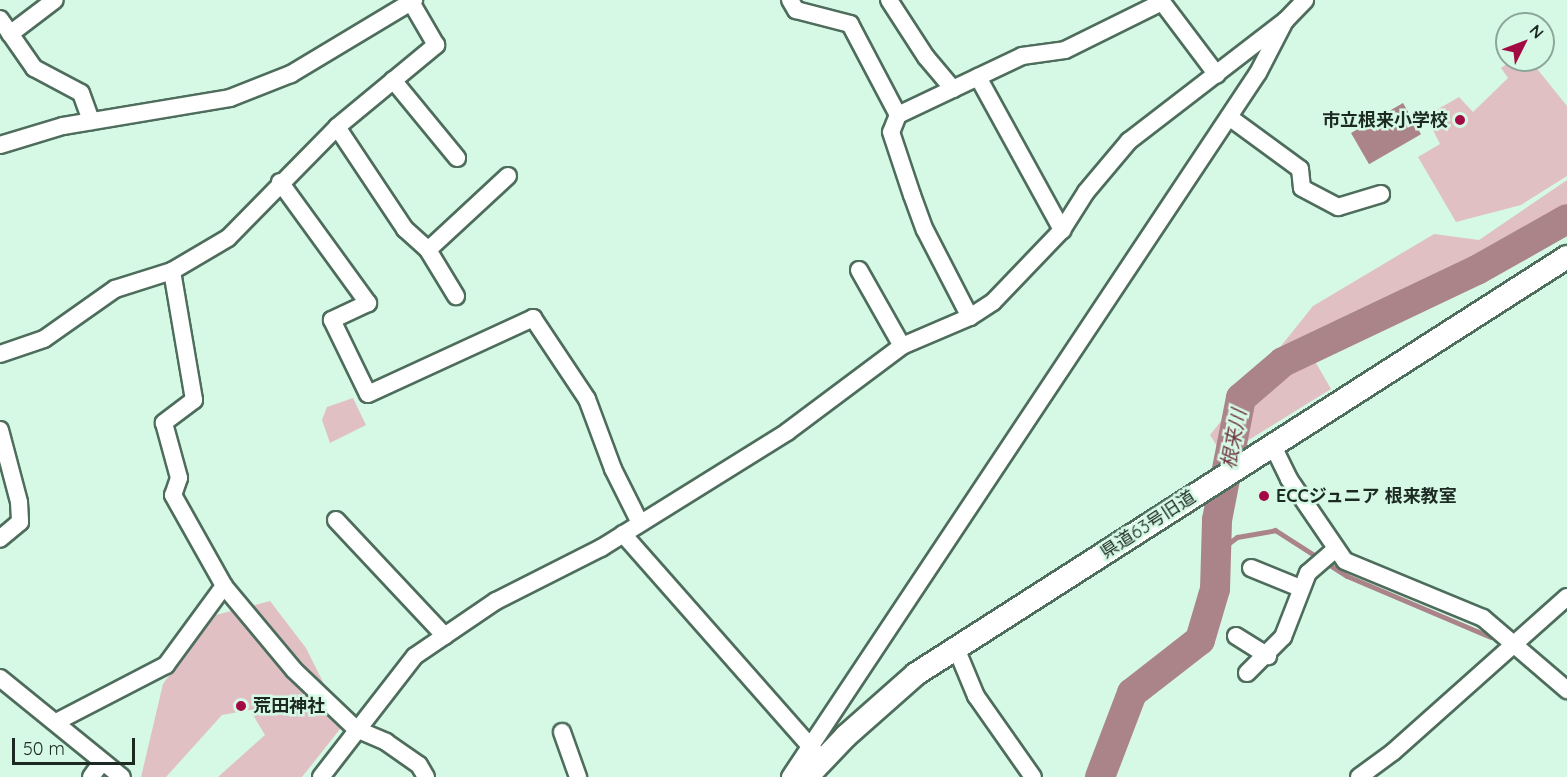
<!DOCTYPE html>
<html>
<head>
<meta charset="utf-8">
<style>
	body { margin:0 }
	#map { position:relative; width:1567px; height:777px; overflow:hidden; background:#d6f9e5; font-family:Quicksand,"Noto Sans JP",sans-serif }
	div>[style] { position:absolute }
	.green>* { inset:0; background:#e1c0c4 }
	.water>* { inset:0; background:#ab8489; transform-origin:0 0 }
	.stream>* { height:5px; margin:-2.5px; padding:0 2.5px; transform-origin:2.5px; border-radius:2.5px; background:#ab8489 }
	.river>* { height:30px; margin:-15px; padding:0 15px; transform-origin:15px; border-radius:15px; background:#ab8489 }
	.roads { filter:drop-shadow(2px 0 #4e6d5c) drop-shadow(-2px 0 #4e6d5c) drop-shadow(0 2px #4e6d5c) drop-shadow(0 -2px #4e6d5c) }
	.street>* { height:16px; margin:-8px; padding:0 8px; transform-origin:8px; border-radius:8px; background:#fff }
	.secondary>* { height:22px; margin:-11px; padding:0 11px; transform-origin:11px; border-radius:11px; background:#fff }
	.dots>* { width:16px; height:16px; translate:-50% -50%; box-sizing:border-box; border:3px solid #d6f9e5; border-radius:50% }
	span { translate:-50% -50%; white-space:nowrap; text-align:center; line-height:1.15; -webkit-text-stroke:5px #d6f9e5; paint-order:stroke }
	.poi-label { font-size:18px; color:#1d2a23; font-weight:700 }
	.right { translate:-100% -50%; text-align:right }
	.left { translate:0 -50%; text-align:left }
	.street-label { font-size:18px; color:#1d2a23 }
	.water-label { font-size:20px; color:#6f3842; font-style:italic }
	.north { position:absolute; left:1495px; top:12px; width:60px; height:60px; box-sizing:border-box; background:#d6f9e5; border:2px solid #8ca697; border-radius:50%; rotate:48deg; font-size:16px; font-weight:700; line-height:24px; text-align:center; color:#1d2a23 }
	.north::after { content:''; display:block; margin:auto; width:21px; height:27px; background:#a30a44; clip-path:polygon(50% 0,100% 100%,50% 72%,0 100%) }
	.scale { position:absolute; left:12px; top:738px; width:123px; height:27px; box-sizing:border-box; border:3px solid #1d2a23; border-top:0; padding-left:8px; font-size:18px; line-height:21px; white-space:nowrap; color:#1d2a23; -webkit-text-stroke:4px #d6f9e5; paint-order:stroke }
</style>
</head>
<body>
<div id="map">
	<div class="green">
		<i style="clip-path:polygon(1512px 60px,1530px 60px,1567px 106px,1567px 176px,1521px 205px,1456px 222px,1418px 157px,1440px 144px,1426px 116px,1459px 97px,1473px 112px,1508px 78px,1501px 68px)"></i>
		<i style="clip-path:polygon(1567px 180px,1567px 213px,1465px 266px,1374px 304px,1324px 331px,1316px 363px,1331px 389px,1223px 456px,1210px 435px,1313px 306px,1434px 234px,1479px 240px)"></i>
		<i style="clip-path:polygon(353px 398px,366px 425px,330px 443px,322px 420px,327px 407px)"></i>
		<i style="clip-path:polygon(270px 601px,306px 648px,344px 724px,302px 777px,218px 777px,265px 735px,250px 710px,222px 715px,166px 777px,141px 777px,163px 684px,212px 616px)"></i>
	</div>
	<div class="water">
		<i style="left:1403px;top:103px;width:36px;height:60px;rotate:60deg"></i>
	</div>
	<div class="stream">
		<i style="left:1217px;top:552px;width:25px;rotate:-37deg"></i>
		<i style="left:1237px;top:537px;width:39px;rotate:-10deg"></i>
		<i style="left:1275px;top:530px;width:85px;rotate:32.6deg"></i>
		<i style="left:1347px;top:576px;width:156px;rotate:23deg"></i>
	</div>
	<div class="river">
		<i style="left:1100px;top:777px;width:90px;rotate:-69.1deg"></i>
		<i style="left:1132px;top:693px;width:86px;rotate:-37.9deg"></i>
		<i style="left:1200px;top:640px;width:53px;rotate:-73.6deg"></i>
		<i style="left:1215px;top:589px;width:69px;rotate:-88.3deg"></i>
		<i style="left:1217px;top:520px;width:124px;rotate:-78.9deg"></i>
		<i style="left:1241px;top:398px;width:55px;rotate:-40.6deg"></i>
		<i style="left:1283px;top:362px;width:215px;rotate:-25.4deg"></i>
		<i style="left:1477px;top:270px;width:103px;rotate:-29.5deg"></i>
	</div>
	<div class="roads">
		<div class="street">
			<i style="left:790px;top:0;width:12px;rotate:59deg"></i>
			<i style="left:796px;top:10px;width:56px;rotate:14.5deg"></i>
			<i style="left:850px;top:24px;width:103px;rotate:62.2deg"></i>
			<i style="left:898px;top:115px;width:137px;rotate:-25.4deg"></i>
			<i style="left:1022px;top:56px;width:43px;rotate:-7.9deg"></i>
			<i style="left:1065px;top:50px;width:108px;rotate:-26.3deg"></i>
			<i style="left:1162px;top:2px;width:91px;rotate:53deg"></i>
			<i style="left:889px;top:0;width:68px;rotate:57deg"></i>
			<i style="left:926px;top:57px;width:42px;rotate:49.8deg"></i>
			<i style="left:0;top:19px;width:60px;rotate:55.2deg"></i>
			<i style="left:34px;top:68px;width:53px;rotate:28deg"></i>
			<i style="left:81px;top:93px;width:30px;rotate:70deg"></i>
			<i style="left:10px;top:34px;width:56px;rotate:-37.1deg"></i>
			<i style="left:978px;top:77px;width:175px;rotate:61.2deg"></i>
			<i style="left:393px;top:80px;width:101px;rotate:50.6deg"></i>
			<i style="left:898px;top:115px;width:18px;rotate:112deg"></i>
			<i style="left:891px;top:132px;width:66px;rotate:71.6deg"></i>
			<i style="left:912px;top:195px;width:37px;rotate:70deg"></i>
			<i style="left:925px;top:230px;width:98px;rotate:62.7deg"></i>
			<i style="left:1229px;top:117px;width:88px;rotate:36.2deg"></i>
			<i style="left:1300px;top:169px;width:19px;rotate:84deg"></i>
			<i style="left:1302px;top:188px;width:41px;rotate:27.8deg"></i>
			<i style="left:1338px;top:207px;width:45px;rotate:-16.8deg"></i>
			<i style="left:337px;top:127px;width:123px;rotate:56.3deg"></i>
			<i style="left:405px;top:229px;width:31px;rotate:42deg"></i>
			<i style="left:428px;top:250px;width:54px;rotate:58.7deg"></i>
			<i style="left:0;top:145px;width:66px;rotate:-16.8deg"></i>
			<i style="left:63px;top:126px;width:169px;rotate:-9.5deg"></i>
			<i style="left:230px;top:98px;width:66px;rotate:-21.5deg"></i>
			<i style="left:291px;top:74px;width:140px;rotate:-31deg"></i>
			<i style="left:280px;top:182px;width:150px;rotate:54deg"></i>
			<i style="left:368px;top:303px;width:40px;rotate:155deg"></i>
			<i style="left:332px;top:320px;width:82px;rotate:64.1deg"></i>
			<i style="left:368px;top:394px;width:182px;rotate:-24.7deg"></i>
			<i style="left:533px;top:318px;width:97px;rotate:56.3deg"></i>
			<i style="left:587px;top:399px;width:75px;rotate:69.6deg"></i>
			<i style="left:613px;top:469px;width:60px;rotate:63.4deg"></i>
			<i style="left:428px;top:250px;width:109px;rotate:-42.8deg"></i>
			<i style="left:859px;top:270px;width:87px;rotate:60.5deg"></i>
			<i style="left:172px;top:271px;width:131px;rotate:80.3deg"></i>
			<i style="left:194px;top:400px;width:38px;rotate:143deg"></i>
			<i style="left:164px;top:423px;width:57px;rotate:74.7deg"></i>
			<i style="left:179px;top:478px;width:18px;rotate:109deg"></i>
			<i style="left:173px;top:495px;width:104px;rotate:60.7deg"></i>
			<i style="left:224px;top:586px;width:109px;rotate:50.2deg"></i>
			<i style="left:294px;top:670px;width:86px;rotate:43.6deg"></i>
			<i style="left:356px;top:729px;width:33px;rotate:23deg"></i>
			<i style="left:386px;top:742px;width:40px;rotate:34.9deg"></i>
			<i style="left:419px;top:765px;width:14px;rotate:60deg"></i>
			<i style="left:0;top:354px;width:46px;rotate:-18.8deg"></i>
			<i style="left:44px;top:339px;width:87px;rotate:-35.2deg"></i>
			<i style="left:115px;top:289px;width:60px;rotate:-17.5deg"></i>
			<i style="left:172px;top:271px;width:65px;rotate:-30.5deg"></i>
			<i style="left:228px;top:238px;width:156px;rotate:-45.5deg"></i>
			<i style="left:337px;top:127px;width:129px;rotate:-39.6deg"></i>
			<i style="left:436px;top:45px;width:50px;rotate:-120.2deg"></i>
			<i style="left:411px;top:2px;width:4px;rotate:-34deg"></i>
			<i style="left:0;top:430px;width:74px;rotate:75.2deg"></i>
			<i style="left:19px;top:502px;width:20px;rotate:87deg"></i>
			<i style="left:20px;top:522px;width:26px;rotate:140deg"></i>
			<i style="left:1272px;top:444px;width:39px;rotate:64deg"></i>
			<i style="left:1289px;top:479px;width:99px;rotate:55.7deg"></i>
			<i style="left:1345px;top:561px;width:149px;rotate:22.4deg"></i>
			<i style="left:1483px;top:618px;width:111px;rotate:40.6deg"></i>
			<i style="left:336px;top:520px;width:159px;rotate:46.8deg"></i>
			<i style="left:623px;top:534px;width:293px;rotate:48.6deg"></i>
			<i style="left:1251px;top:568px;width:53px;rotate:22.2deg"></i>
			<i style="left:1236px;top:636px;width:38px;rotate:32deg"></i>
			<i style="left:956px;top:648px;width:52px;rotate:67.4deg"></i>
			<i style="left:976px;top:696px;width:99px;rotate:54.9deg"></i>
			<i style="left:1247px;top:673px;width:51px;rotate:-45deg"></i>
			<i style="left:1283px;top:637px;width:69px;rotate:-68.7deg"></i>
			<i style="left:1308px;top:573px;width:37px;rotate:-41deg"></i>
			<i style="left:0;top:678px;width:157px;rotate:39.1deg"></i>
			<i style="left:58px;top:721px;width:122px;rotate:-27.4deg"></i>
			<i style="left:166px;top:665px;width:98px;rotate:-53.7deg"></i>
			<i style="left:562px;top:732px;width:48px;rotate:70.4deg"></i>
			<i style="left:91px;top:777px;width:17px;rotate:-54deg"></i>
			<i style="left:321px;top:777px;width:153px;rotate:-52.2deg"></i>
			<i style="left:415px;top:656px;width:98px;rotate:-34.2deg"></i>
			<i style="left:496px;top:601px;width:118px;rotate:-26.8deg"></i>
			<i style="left:601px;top:548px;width:219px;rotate:-31.9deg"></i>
			<i style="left:787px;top:432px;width:144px;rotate:-36.8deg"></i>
			<i style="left:902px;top:346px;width:74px;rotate:-23.1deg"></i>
			<i style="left:970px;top:317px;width:27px;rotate:-33deg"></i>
			<i style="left:993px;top:302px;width:100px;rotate:-46.2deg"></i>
			<i style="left:1062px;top:230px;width:45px;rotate:-57.7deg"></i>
			<i style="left:1086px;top:192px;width:67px;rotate:-49.9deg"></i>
			<i style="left:1129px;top:141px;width:197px;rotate:-37.6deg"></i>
			<i style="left:790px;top:777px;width:845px;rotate:-56.39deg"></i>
			<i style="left:1258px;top:73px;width:59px;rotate:-62.6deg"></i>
			<i style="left:1285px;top:21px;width:29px;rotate:-46deg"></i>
			<i style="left:1359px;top:777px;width:42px;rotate:-36.3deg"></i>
			<i style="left:1393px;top:752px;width:233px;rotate:-41.7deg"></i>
		</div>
		<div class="secondary">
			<i style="left:807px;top:777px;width:57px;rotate:-46.4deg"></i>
			<i style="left:846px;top:736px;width:94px;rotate:-41.5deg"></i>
			<i style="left:916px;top:674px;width:773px;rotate:-32.64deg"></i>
		</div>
	</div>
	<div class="dots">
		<i style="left:1460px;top:120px;background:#a30a44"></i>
		<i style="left:1264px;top:496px;background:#a30a44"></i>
		<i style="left:241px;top:706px;background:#a30a44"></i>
	</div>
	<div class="poi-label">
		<span class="right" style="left:1448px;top:120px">市立根来小学校</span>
		<span class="left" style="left:1276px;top:496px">ECCジュニア 根来教室</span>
		<span class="left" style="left:253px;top:706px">荒田神社</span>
	</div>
	<div class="street-label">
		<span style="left:1148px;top:525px;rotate:-33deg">県道63号旧道</span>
	</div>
	<div class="water-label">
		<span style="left:1233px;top:439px;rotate:-79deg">根来川</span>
	</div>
	<div class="north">N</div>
	<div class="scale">50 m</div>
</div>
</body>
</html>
